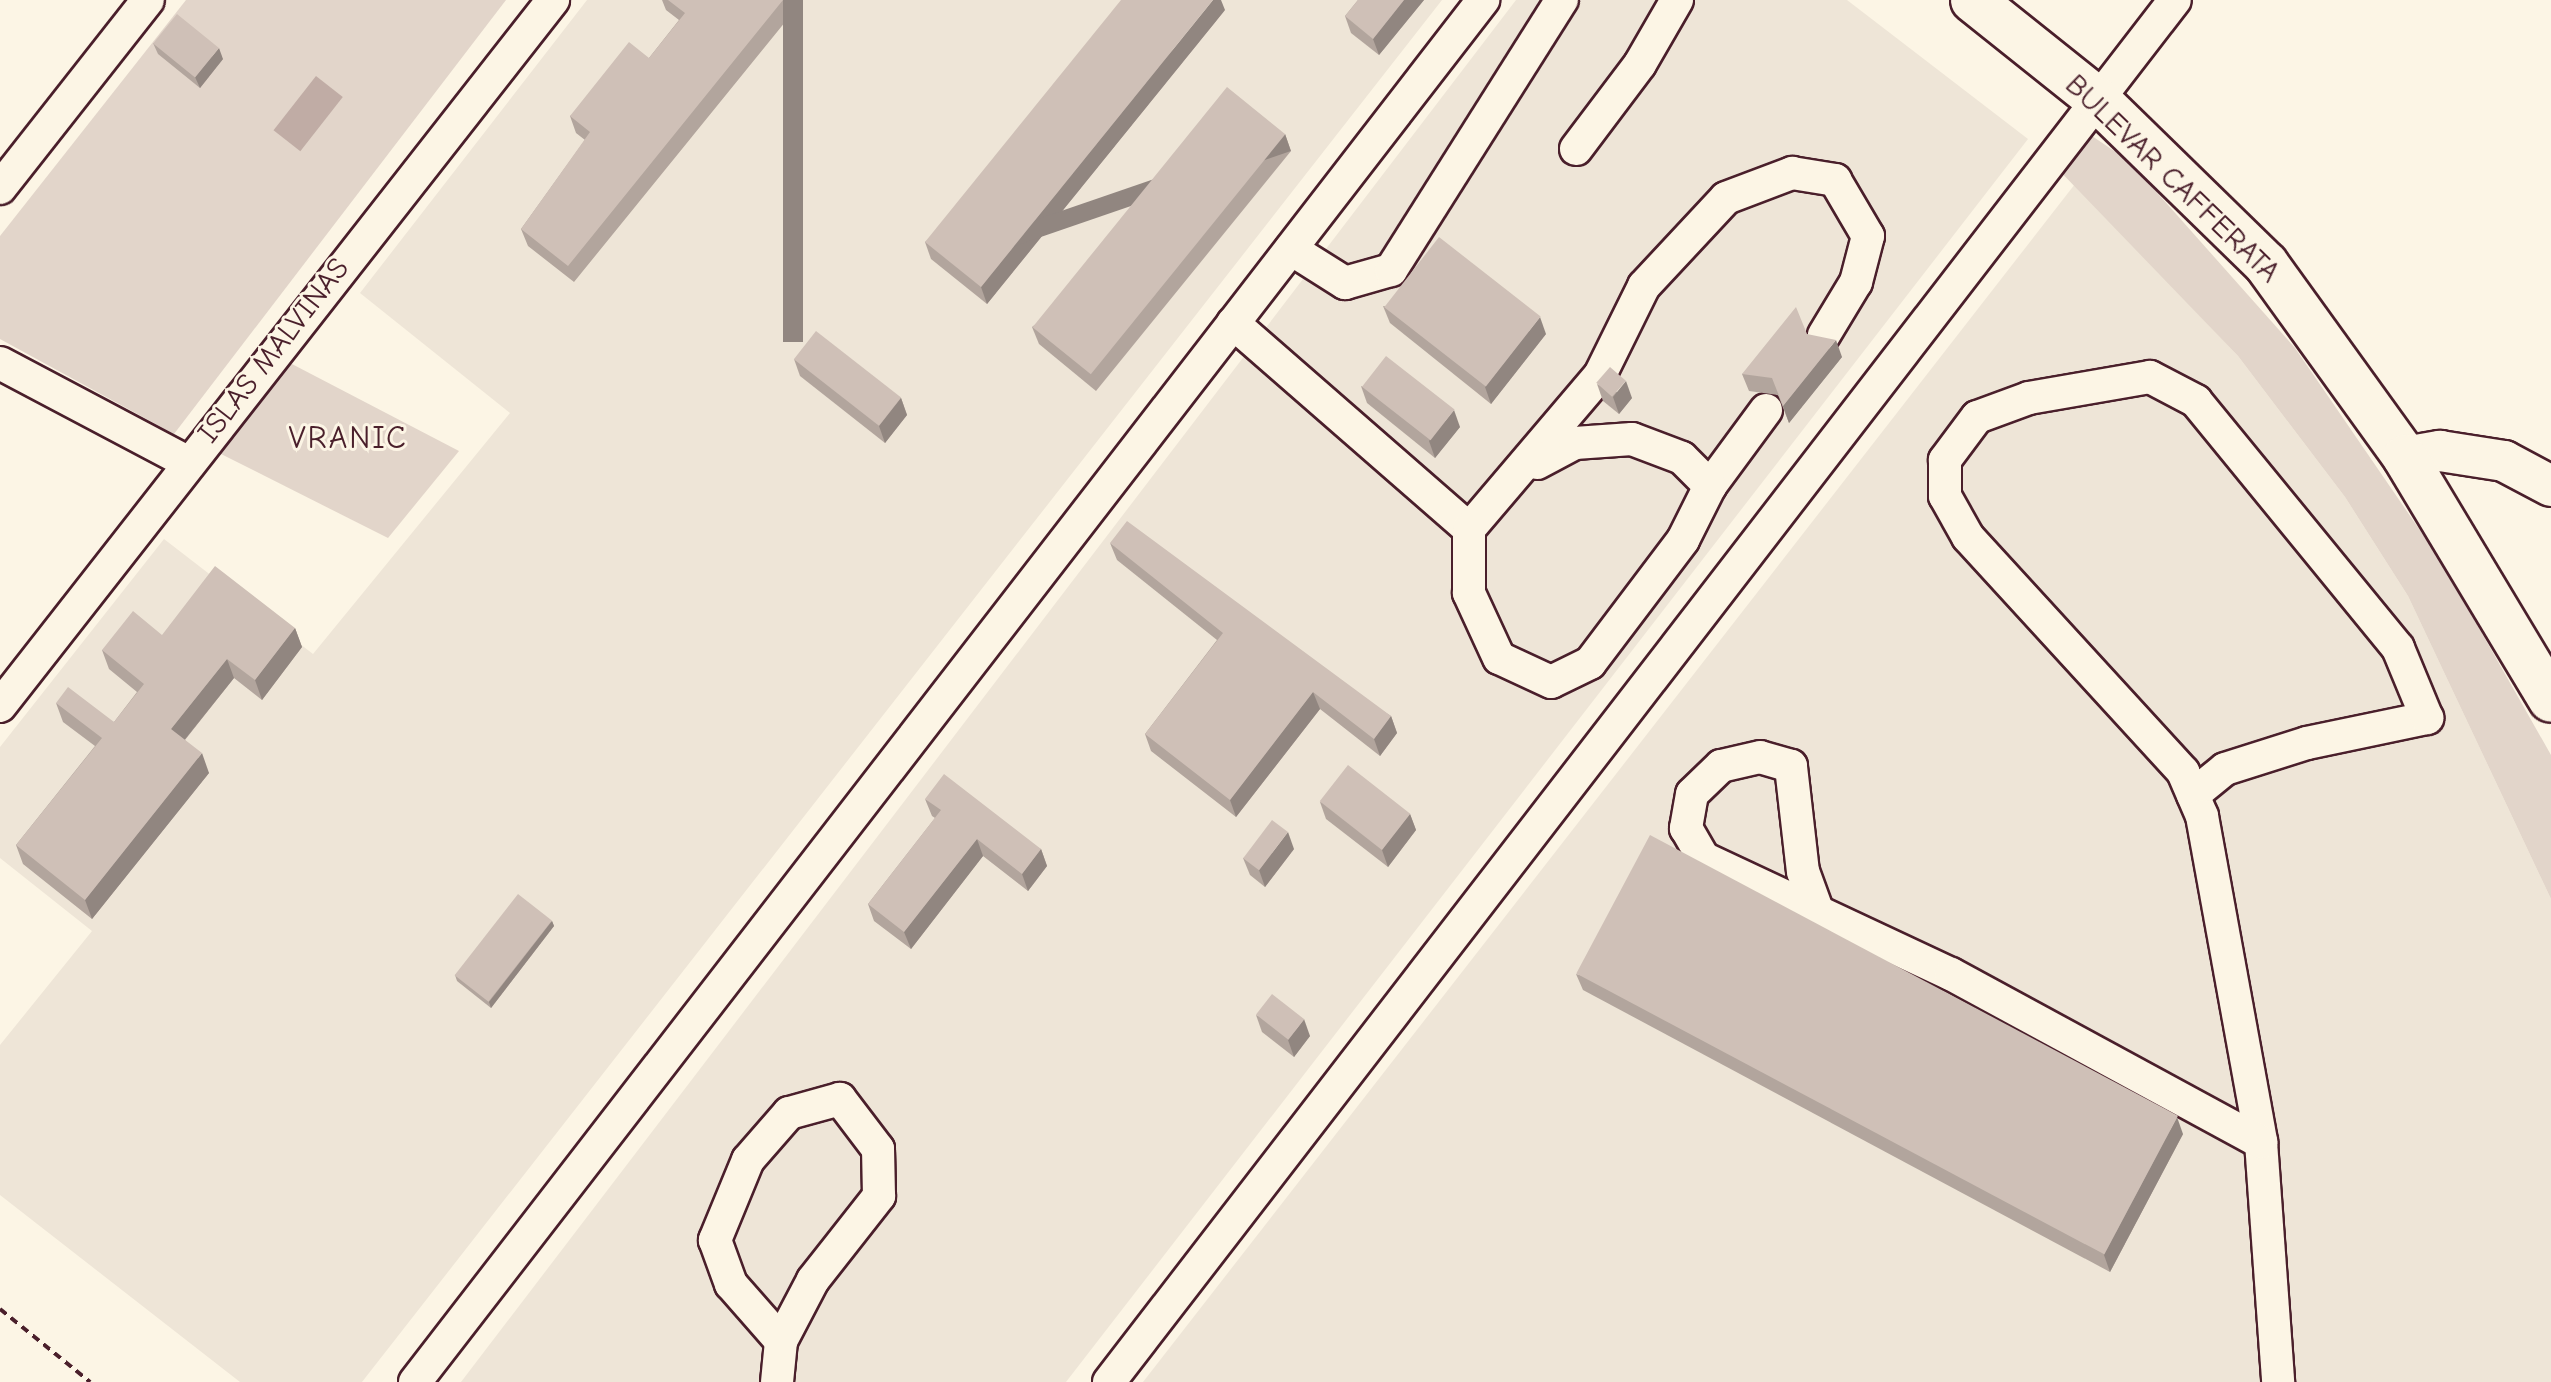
<!DOCTYPE html>
<html>
<head>
<meta charset="utf-8">
<style>
	body { margin:0 }
	#map { position:relative; width:2551px; height:1382px; overflow:hidden; background:#fcf5e5; font-family:"Comic Neue",sans-serif }
	div>[style] { position:absolute }
	.built>* { inset:0; background:#eee5d7 }
	.green>* { inset:0; background:#e2d5ca }
	.water>* { inset:0; background:#c0aca5; transform-origin:0 0 }
	.path>* { height:4px; margin-top:-2px; transform-origin:0; background:repeating-linear-gradient(90deg,#4a1f2b 0 8px,transparent 0 14px) }
	.roads { filter:drop-shadow(2px 0 #4a1f2b) drop-shadow(-2px 0 #4a1f2b) drop-shadow(0 2px #4a1f2b) drop-shadow(0 -2px #4a1f2b) }
	.minor>* { height:32px; margin:-16px; padding:0 16px; transform-origin:16px; border-radius:16px; background:#fcf5e5 }
	.major>* { height:40px; margin:-20px; padding:0 20px; transform-origin:20px; border-radius:20px; background:#fcf5e5 }
	.highway>* { height:44px; margin:-22px; padding:0 22px; transform-origin:22px; border-radius:22px; background:#fcf5e5 }
	.wall>* { inset:0; background:#b2a59d }
	.shaded-wall>* { inset:0; background:#918680; transform-origin:0 0 }
	.building>* { inset:0; background:#cfc0b7; transform-origin:0 0 }
	span { translate:-50% -50%; white-space:nowrap; text-align:center; line-height:1.15; -webkit-text-stroke:6px #fcf5e5; paint-order:stroke }
	.street-label { font-size:30px; color:#4a1f2b }
	.neighbourhood-label { font-size:32px; color:#4a1f2b; letter-spacing:2px }
</style>
</head>
<body>
<div id="map">
	<div class="built">
		<i style="clip-path:polygon(587px 0,1442px 0,362px 1382px,240px 1382px,0 1195px,0 1045px,92px 931px,0 858px,0 747px,164px 539px,313px 654px,510px 413px,360px 293px)"></i>
		<i style="clip-path:polygon(1516px 0,1847px 0,2028px 139px,1066px 1382px,461px 1382px)"></i>
		<i style="clip-path:polygon(2075px 184px,2238px 356px,2345px 497px,2408px 596px,2551px 899px,2551px 1382px,1143px 1382px)"></i>
	</div>
	<div class="green">
		<i style="clip-path:polygon(186px 0,506px 0,174px 434px,0 339px,0 236px)"></i>
		<i style="clip-path:polygon(2092px 136px,2129px 161px,2295px 348px,2441px 561px,2551px 755px,2551px 899px,2408px 596px,2345px 497px,2238px 356px,2054px 165px)"></i>
		<i style="clip-path:polygon(290px 363px,459px 451px,388px 538px,217px 452px)"></i>
	</div>
	<div class="water">
		<i style="left:316px;top:76px;width:34px;height:69px;rotate:38deg"></i>
	</div>
	<div class="path">
		<i style="left:0;top:1309px;width:116px;rotate:39deg"></i>
	</div>
	<div class="roads">
		<div class="minor">
			<i style="left:1576px;top:149px;width:106px;rotate:-53deg"></i>
			<i style="left:1640px;top:64px;width:74px;rotate:-60deg"></i>
			<i style="left:0;top:188px;width:239px;rotate:-51.8deg"></i>
			<i style="left:1291px;top:249px;width:64px;rotate:32.2deg"></i>
			<i style="left:1345px;top:283px;width:48px;rotate:-15.8deg"></i>
			<i style="left:1391px;top:270px;width:320px;rotate:-57.7deg"></i>
			<i style="left:1233px;top:323px;width:313px;rotate:41.1deg"></i>
			<i style="left:0;top:363px;width:212px;rotate:27.9deg"></i>
			<i style="left:1766px;top:410px;width:94px;rotate:126.4deg"></i>
			<i style="left:1710px;top:486px;width:60px;rotate:116.6deg"></i>
			<i style="left:1683px;top:540px;width:154px;rotate:127.1deg"></i>
			<i style="left:1590px;top:663px;width:43px;rotate:154deg"></i>
			<i style="left:1551px;top:682px;width:57px;rotate:-155.2deg"></i>
			<i style="left:1499px;top:658px;width:72px;rotate:-114.8deg"></i>
			<i style="left:1469px;top:593px;width:64px;rotate:-90deg"></i>
			<i style="left:1469px;top:529px;width:202px;rotate:-49.6deg"></i>
			<i style="left:1600px;top:375px;width:99px;rotate:-63.7deg"></i>
			<i style="left:1644px;top:286px;width:120px;rotate:-47deg"></i>
			<i style="left:1726px;top:198px;width:71px;rotate:-20.7deg"></i>
			<i style="left:1792px;top:173px;width:44px;rotate:9.2deg"></i>
			<i style="left:1835px;top:180px;width:65px;rotate:59.5deg"></i>
			<i style="left:1868px;top:236px;width:48px;rotate:104.6deg"></i>
			<i style="left:1856px;top:282px;width:62px;rotate:121.1deg"></i>
			<i style="left:1537px;top:463px;width:43px;rotate:-27.8deg"></i>
			<i style="left:1575px;top:443px;width:57px;rotate:-4deg"></i>
			<i style="left:1632px;top:439px;width:53px;rotate:20.8deg"></i>
			<i style="left:1682px;top:458px;width:40px;rotate:45deg"></i>
			<i style="left:0;top:706px;width:897px;rotate:-51.93deg"></i>
			<i style="left:2193px;top:795px;width:41px;rotate:-39.1deg"></i>
			<i style="left:2225px;top:769px;width:86px;rotate:-17.6deg"></i>
			<i style="left:2307px;top:743px;width:123px;rotate:-11.8deg"></i>
			<i style="left:2427px;top:718px;width:76px;rotate:-112.5deg"></i>
			<i style="left:2398px;top:648px;width:319px;rotate:-129.3deg"></i>
			<i style="left:2196px;top:401px;width:52px;rotate:-152.4deg"></i>
			<i style="left:2150px;top:377px;width:123px;rotate:170.2deg"></i>
			<i style="left:2029px;top:398px;width:55px;rotate:159.9deg"></i>
			<i style="left:1977px;top:417px;width:54px;rotate:126.7deg"></i>
			<i style="left:1945px;top:460px;width:36px;rotate:90deg"></i>
			<i style="left:1945px;top:496px;width:47px;rotate:60.7deg"></i>
			<i style="left:1968px;top:537px;width:319px;rotate:47.5deg"></i>
			<i style="left:2183px;top:772px;width:48px;rotate:66.6deg"></i>
			<i style="left:2202px;top:816px;width:331px;rotate:79.7deg"></i>
			<i style="left:2261px;top:1142px;width:241px;rotate:85.9deg"></i>
			<i style="left:1816px;top:907px;width:37px;rotate:-110deg"></i>
			<i style="left:1803px;top:872px;width:107px;rotate:-96.5deg"></i>
			<i style="left:1791px;top:766px;width:32px;rotate:-164deg"></i>
			<i style="left:1760px;top:757px;width:40px;rotate:167deg"></i>
			<i style="left:1721px;top:766px;width:40px;rotate:136deg"></i>
			<i style="left:1692px;top:794px;width:35px;rotate:100deg"></i>
			<i style="left:1686px;top:828px;width:34px;rotate:60deg"></i>
			<i style="left:1703px;top:858px;width:274px;rotate:25.1deg"></i>
			<i style="left:1951px;top:974px;width:353px;rotate:28.5deg"></i>
			<i style="left:415px;top:1382px;width:1747px;rotate:-52.3deg"></i>
			<i style="left:777px;top:1382px;width:41px;rotate:-84.4deg"></i>
			<i style="left:781px;top:1341px;width:69px;rotate:-62.3deg"></i>
			<i style="left:813px;top:1280px;width:107px;rotate:-51.8deg"></i>
			<i style="left:879px;top:1196px;width:47px;rotate:-91.2deg"></i>
			<i style="left:878px;top:1149px;width:63px;rotate:-127.2deg"></i>
			<i style="left:840px;top:1099px;width:53px;rotate:164.6deg"></i>
			<i style="left:789px;top:1113px;width:62px;rotate:131.1deg"></i>
			<i style="left:748px;top:1160px;width:87px;rotate:112.4deg"></i>
			<i style="left:715px;top:1240px;width:47px;rotate:70deg"></i>
			<i style="left:731px;top:1284px;width:76px;rotate:48.7deg"></i>
			<i style="left:1109px;top:1382px;width:1745px;rotate:-52.36deg"></i>
		</div>
		<div class="major">
			<i style="left:2405px;top:457px;width:36px;rotate:-10deg"></i>
			<i style="left:2440px;top:451px;width:65px;rotate:8.9deg"></i>
			<i style="left:2504px;top:461px;width:53px;rotate:28deg"></i>
		</div>
		<div class="highway">
			<i style="left:1973px;top:0;width:159px;rotate:38.6deg"></i>
			<i style="left:2097px;top:99px;width:236px;rotate:44.3deg"></i>
			<i style="left:2266px;top:264px;width:238px;rotate:54.2deg"></i>
			<i style="left:2405px;top:457px;width:283px;rotate:59deg"></i>
		</div>
	</div>
	<div class="wall">
		<i style="clip-path:polygon(662px 0,803px 0,574px 282px,528px 246px,521px 229px,585px 140px,576px 133px,570px 116px,649px 58px,679px 20px,666px 10px)"></i>
		<i style="clip-path:polygon(1358px 0,1424px 0,1379px 55px,1351px 33px,1345px 16px)"></i>
		<i style="clip-path:polygon(1225px 10px,987px 304px,931px 259px,925px 242px)"></i>
		<i style="clip-path:polygon(153px 43px,223px 59px,200px 88px,158px 54px)"></i>
		<i style="clip-path:polygon(1285px 134px,1291px 151px,1096px 391px,1039px 344px,1032px 327px)"></i>
		<i style="clip-path:polygon(1383px 306px,1546px 334px,1491px 404px,1390px 323px)"></i>
		<i style="clip-path:polygon(1807px 334px,1842px 357px,1789px 423px,1778px 395px,1749px 391px,1742px 374px)"></i>
		<i style="clip-path:polygon(794px 359px,901px 398px,907px 415px,885px 443px,800px 376px)"></i>
		<i style="clip-path:polygon(1597px 384px,1632px 398px,1619px 414px,1603px 401px)"></i>
		<i style="clip-path:polygon(1361px 386px,1460px 427px,1435px 458px,1367px 403px)"></i>
		<i style="clip-path:polygon(1110px 543px,1391px 716px,1397px 733px,1380px 756px,1320px 709px,1236px 817px,1151px 751px,1145px 734px,1217px 640px,1117px 560px)"></i>
		<i style="clip-path:polygon(295px 628px,302px 647px,262px 700px,234px 678px,185px 740px,209px 773px,92px 919px,23px 864px,16px 845px,95px 746px,63px 722px,56px 703px,114px 722px,137px 692px,109px 669px,102px 650px)"></i>
		<i style="clip-path:polygon(925px 799px,1041px 849px,1047px 866px,1028px 891px,983px 856px,911px 949px,874px 921px,868px 904px,935px 818px,932px 816px)"></i>
		<i style="clip-path:polygon(1320px 802px,1410px 814px,1416px 830px,1388px 867px,1326px 819px)"></i>
		<i style="clip-path:polygon(1294px 849px,1265px 887px,1250px 875px,1243px 858px)"></i>
		<i style="clip-path:polygon(552px 921px,554px 926px,491px 1008px,457px 981px,455px 975px)"></i>
		<i style="clip-path:polygon(1576px 974px,2183px 1134px,2110px 1272px,1583px 990px)"></i>
		<i style="clip-path:polygon(1256px 1015px,1310px 1036px,1294px 1057px,1262px 1032px)"></i>
	</div>
	<div class="shaded-wall">
		<i style="left:783px;top:0;width:20px;height:342px"></i>
		<i style="clip-path:polygon(1213px 0,1221px 0,1225px 10px,987px 304px,981px 287px)"></i>
		<i style="clip-path:polygon(1404px 0,1424px 0,1379px 55px,1373px 39px)"></i>
		<i style="clip-path:polygon(219px 48px,223px 59px,200px 88px,195px 77px)"></i>
		<i style="left:1285px;top:134px;width:18px;height:309px;rotate:71deg"></i>
		<i style="clip-path:polygon(1540px 317px,1546px 334px,1491px 404px,1485px 387px)"></i>
		<i style="clip-path:polygon(1836px 340px,1842px 357px,1789px 423px,1783px 406px)"></i>
		<i style="clip-path:polygon(1626px 381px,1632px 398px,1619px 414px,1613px 397px)"></i>
		<i style="clip-path:polygon(901px 398px,907px 415px,885px 443px,879px 426px)"></i>
		<i style="clip-path:polygon(1454px 410px,1460px 427px,1435px 458px,1429px 441px)"></i>
		<i style="clip-path:polygon(295px 628px,302px 647px,262px 700px,255px 680px)"></i>
		<i style="clip-path:polygon(227px 659px,234px 678px,178px 748px,171px 729px)"></i>
		<i style="clip-path:polygon(1313px 692px,1320px 709px,1236px 817px,1230px 800px)"></i>
		<i style="clip-path:polygon(1391px 716px,1397px 733px,1380px 756px,1374px 739px)"></i>
		<i style="clip-path:polygon(202px 753px,209px 773px,92px 919px,85px 900px)"></i>
		<i style="clip-path:polygon(1410px 814px,1416px 830px,1388px 867px,1382px 850px)"></i>
		<i style="clip-path:polygon(1288px 832px,1294px 849px,1265px 887px,1259px 870px)"></i>
		<i style="clip-path:polygon(977px 839px,983px 856px,911px 949px,904px 932px)"></i>
		<i style="clip-path:polygon(1041px 849px,1047px 866px,1028px 891px,1022px 874px)"></i>
		<i style="clip-path:polygon(552px 921px,554px 926px,491px 1008px,489px 1002px)"></i>
		<i style="clip-path:polygon(1304px 1019px,1310px 1036px,1294px 1057px,1288px 1040px)"></i>
		<i style="clip-path:polygon(2177px 1117px,2183px 1134px,2110px 1272px,2104px 1255px)"></i>
	</div>
	<div class="building">
		<i style="clip-path:polygon(668px 0,783px 0,568px 266px,521px 229px,590px 132px,570px 116px,629px 42px,649px 58px,685px 13px)"></i>
		<i style="clip-path:polygon(1121px 0,1213px 0,981px 287px,925px 242px)"></i>
		<i style="clip-path:polygon(1358px 0,1404px 0,1373px 39px,1345px 16px)"></i>
		<i style="left:177px;top:14px;width:54px;height:38px;rotate:39deg"></i>
		<i style="left:1227px;top:87px;width:75px;height:309px;rotate:39deg"></i>
		<i style="left:1439px;top:237px;width:129px;height:89px;rotate:38deg"></i>
		<i style="clip-path:polygon(1796px 307px,1807px 334px,1836px 340px,1783px 406px,1772px 378px,1742px 374px)"></i>
		<i style="left:816px;top:331px;width:108px;height:36px;rotate:38deg"></i>
		<i style="left:1386px;top:356px;width:87px;height:39px;rotate:38deg"></i>
		<i style="left:1610px;top:367px;width:21px;height:21px;rotate:41deg"></i>
		<i style="clip-path:polygon(1127px 521px,1391px 716px,1374px 739px,1313px 692px,1230px 800px,1145px 734px,1223px 633px,1110px 543px)"></i>
		<i style="clip-path:polygon(215px 566px,295px 628px,255px 680px,227px 659px,171px 729px,202px 753px,85px 900px,16px 845px,102px 738px,56px 703px,68px 687px,114px 722px,144px 684px,102px 650px,133px 611px,162px 635px)"></i>
		<i style="left:1348px;top:765px;width:79px;height:46px;rotate:38deg"></i>
		<i style="clip-path:polygon(944px 774px,1041px 849px,1022px 874px,977px 839px,904px 932px,868px 904px,941px 810px,925px 799px)"></i>
		<i style="left:1272px;top:820px;width:20px;height:48px;rotate:37deg"></i>
		<i style="left:1650px;top:835px;width:598px;height:157px;rotate:28deg"></i>
		<i style="left:518px;top:894px;width:43px;height:103px;rotate:38deg"></i>
		<i style="left:1272px;top:994px;width:41px;height:26px;rotate:38deg"></i>
	</div>
	<div class="street-label">
		<span style="left:2172px;top:179px;rotate:44deg">BULEVAR CAFFERATA</span>
		<span style="left:274px;top:351px;rotate:-52deg">ISLAS MALVINAS</span>
	</div>
	<div class="neighbourhood-label">
		<span style="left:348px;top:438px">VRANIC</span>
	</div>
</div>
</body>
</html>
